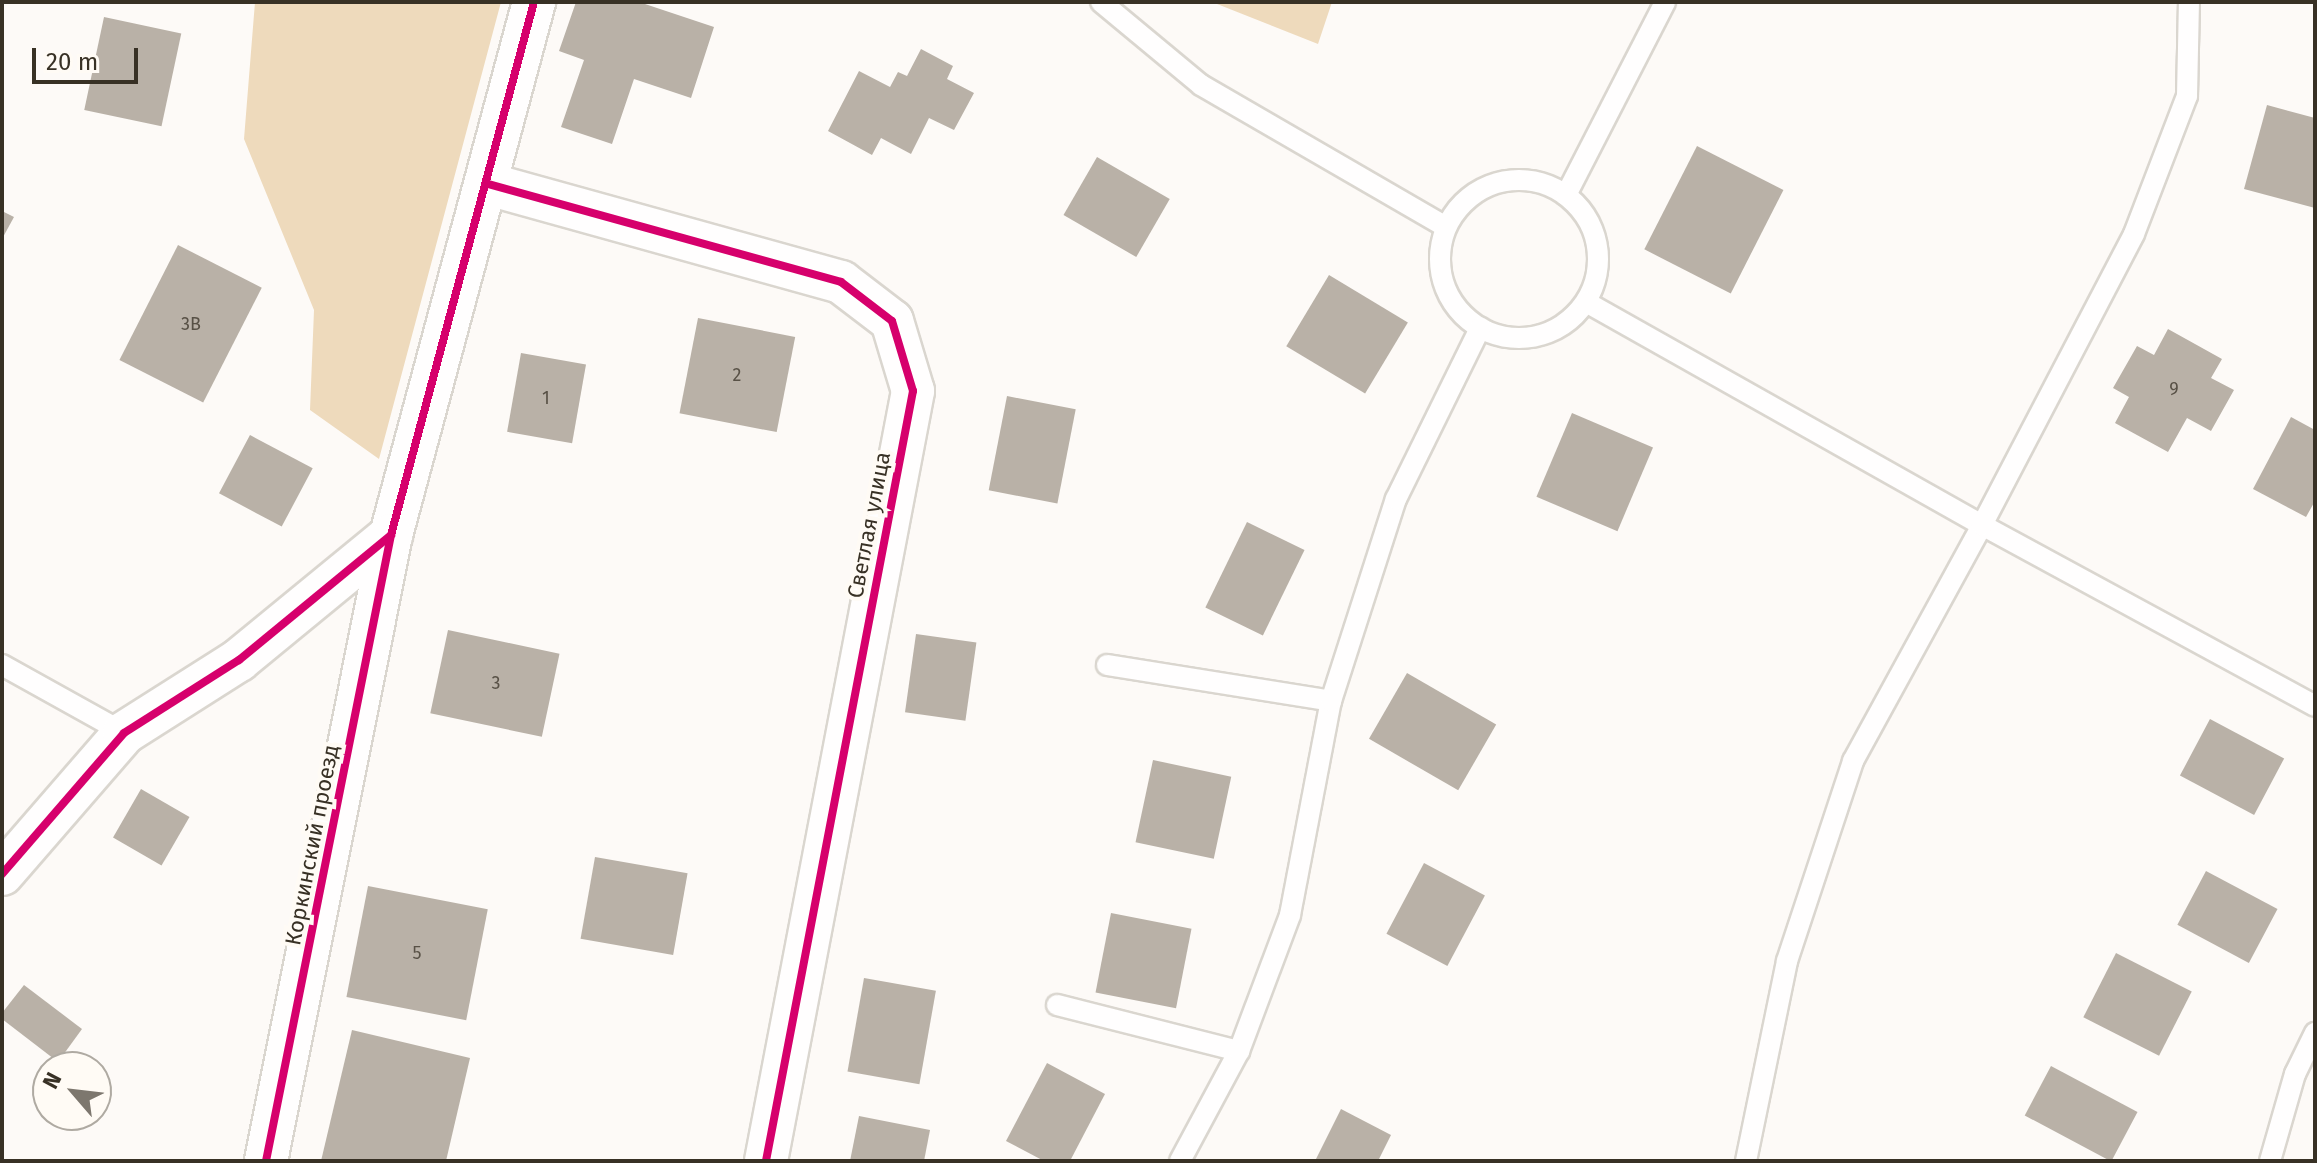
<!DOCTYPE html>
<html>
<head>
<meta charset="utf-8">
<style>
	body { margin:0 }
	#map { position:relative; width:2317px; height:1163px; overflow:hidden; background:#fdfaf7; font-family:"Fira Sans",sans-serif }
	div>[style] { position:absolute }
	.forest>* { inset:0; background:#eedabc }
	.building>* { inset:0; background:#b9b1a7; transform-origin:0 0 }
	.roads { filter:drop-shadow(2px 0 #dad6cf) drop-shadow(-2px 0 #dad6cf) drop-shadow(0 2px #dad6cf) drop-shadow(0 -2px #dad6cf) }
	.lane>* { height:20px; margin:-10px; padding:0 10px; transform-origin:10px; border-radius:10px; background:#fffefe }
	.lane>.ring { margin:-10px; padding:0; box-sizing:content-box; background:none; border:20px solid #fffefe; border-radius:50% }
	.street>* { height:42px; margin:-21px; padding:0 21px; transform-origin:21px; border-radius:21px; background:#fffefe }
	.cycleway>* { height:8px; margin:-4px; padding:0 4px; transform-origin:4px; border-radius:4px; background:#d6006c }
	span { translate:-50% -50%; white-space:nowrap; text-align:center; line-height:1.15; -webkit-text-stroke:8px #fffbf5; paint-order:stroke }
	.number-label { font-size:18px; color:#585146 }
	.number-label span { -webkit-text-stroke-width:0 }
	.street-label { font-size:22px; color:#383125 }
	.frame { position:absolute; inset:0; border:4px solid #383125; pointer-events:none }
	.north { position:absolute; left:32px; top:1051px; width:80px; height:80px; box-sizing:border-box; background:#fffbf5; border:2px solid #afaaa2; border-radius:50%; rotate:298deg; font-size:22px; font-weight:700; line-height:32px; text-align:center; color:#383125 }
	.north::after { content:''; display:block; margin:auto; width:28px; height:36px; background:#7d776e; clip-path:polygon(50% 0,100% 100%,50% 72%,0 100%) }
	.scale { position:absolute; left:32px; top:48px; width:106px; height:36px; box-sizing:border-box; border:4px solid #383125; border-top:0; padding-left:10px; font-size:24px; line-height:28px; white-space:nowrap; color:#383125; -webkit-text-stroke:6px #fffbf5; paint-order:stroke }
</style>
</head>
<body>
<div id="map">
	<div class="forest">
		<i style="clip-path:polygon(255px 2px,501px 2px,379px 459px,310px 410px,314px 310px,244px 139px)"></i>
		<i style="clip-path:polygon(1212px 2px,1332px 2px,1318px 44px)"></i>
	</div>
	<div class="building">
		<i style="clip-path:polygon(576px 2px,639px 2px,714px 27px,691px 98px,634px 79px,612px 144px,561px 127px,584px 60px,559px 51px)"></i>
		<i style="left:104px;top:17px;width:79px;height:95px;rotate:12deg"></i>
		<i style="clip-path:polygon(921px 49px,953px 66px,947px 79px,974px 93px,954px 130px,929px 118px,911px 154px,881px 138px,872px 155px,828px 131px,859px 71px,890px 87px,898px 72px,907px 76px)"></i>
		<i style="clip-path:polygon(2267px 105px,2315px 118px,2315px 208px,2244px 189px)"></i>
		<i style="left:1697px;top:146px;width:97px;height:116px;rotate:27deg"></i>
		<i style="left:1097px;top:157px;width:84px;height:67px;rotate:30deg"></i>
		<i style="clip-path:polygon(2px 211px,14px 217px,2px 239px)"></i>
		<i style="left:178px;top:245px;width:94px;height:129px;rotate:27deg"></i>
		<i style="left:1329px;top:275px;width:92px;height:83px;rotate:31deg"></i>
		<i style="left:698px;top:318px;width:99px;height:97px;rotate:11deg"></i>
		<i style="clip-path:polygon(2168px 329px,2222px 359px,2211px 378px,2234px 390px,2211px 431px,2187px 418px,2168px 452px,2115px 423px,2129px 397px,2113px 388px,2137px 346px,2154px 355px)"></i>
		<i style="left:521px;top:353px;width:66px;height:80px;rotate:10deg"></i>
		<i style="left:1007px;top:396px;width:70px;height:96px;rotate:11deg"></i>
		<i style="left:1572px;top:413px;width:88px;height:91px;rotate:23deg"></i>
		<i style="clip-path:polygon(2291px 417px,2315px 430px,2315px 501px,2306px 517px,2253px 489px)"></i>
		<i style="left:250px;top:435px;width:71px;height:66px;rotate:28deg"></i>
		<i style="left:1247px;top:522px;width:64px;height:95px;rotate:26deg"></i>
		<i style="left:448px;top:630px;width:114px;height:85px;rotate:12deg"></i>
		<i style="left:916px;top:634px;width:61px;height:79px;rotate:8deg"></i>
		<i style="left:1407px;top:673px;width:103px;height:76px;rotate:30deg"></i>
		<i style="left:2210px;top:719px;width:84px;height:64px;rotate:28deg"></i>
		<i style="left:1153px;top:760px;width:80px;height:84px;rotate:12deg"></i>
		<i style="left:141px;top:789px;width:56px;height:56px;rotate:30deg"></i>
		<i style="left:595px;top:857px;width:94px;height:83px;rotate:10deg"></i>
		<i style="left:1424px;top:863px;width:69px;height:80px;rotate:28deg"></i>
		<i style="left:2206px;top:871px;width:81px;height:61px;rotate:28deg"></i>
		<i style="left:368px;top:886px;width:122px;height:113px;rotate:11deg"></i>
		<i style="left:1111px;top:913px;width:82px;height:81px;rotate:11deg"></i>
		<i style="left:2116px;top:953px;width:85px;height:72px;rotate:27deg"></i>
		<i style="left:864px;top:978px;width:73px;height:95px;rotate:10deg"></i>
		<i style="clip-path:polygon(24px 985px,82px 1029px,58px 1062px,2px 1019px,2px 1013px)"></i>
		<i style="clip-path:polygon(352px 1030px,470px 1058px,446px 1161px,321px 1161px)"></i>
		<i style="clip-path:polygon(1047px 1063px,1105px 1094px,1070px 1161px,1044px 1161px,1006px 1141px)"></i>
		<i style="left:2051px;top:1066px;width:98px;height:56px;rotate:28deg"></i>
		<i style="clip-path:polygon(1341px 1109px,1391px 1135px,1378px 1161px,1315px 1161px)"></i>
		<i style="clip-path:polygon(859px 1116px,930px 1130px,924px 1161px,850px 1161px)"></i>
	</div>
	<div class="roads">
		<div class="lane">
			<i style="left:1101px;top:2px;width:130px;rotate:39.7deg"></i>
			<i style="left:1201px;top:85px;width:283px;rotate:30.1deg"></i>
			<i class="ring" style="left:1440px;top:180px;width:138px;height:138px"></i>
			<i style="left:1566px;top:195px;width:217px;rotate:-62.8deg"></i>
			<i style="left:1586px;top:302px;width:454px;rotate:29.4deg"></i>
			<i style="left:1982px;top:525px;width:379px;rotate:28.5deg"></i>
			<i style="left:2px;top:665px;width:140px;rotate:29.1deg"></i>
			<i style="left:1107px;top:665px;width:227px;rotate:9.1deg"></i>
			<i style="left:1057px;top:1005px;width:188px;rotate:14.2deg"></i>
			<i style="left:1180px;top:1161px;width:125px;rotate:-61.8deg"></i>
			<i style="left:1239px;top:1051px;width:145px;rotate:-69.4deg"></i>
			<i style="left:1290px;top:915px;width:218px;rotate:-79.2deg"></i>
			<i style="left:1331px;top:701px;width:212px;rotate:-72.2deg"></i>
			<i style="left:1396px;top:499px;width:191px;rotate:-63.8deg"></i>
			<i style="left:1746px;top:1161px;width:204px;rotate:-78.4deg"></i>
			<i style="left:1787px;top:961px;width:211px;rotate:-71.7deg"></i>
			<i style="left:1853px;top:761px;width:269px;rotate:-61.3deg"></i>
			<i style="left:1982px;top:525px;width:328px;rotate:-62.4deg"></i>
			<i style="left:2134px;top:234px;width:148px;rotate:-69deg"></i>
			<i style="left:2187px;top:96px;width:94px;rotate:-88.8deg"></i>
			<i style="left:2270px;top:1161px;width:91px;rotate:-74deg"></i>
			<i style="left:2295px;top:1074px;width:46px;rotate:-64deg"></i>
		</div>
		<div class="street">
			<i style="left:488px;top:184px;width:366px;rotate:15.5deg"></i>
			<i style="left:841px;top:282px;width:64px;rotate:37.4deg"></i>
			<i style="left:892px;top:321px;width:73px;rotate:73.3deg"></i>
			<i style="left:913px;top:391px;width:784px;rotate:100.81deg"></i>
			<i style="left:2px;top:874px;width:186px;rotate:-49.1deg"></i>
			<i style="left:124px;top:733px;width:136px;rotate:-32.4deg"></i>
			<i style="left:239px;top:660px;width:197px;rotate:-39.4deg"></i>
			<i style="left:391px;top:535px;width:552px;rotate:-74.98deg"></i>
			<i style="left:266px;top:1161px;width:638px;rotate:-78.71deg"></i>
		</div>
	</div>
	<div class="cycleway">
		<i style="left:488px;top:184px;width:366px;rotate:15.5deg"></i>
		<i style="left:841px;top:282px;width:64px;rotate:37.4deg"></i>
		<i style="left:892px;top:321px;width:73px;rotate:73.3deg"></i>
		<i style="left:913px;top:391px;width:784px;rotate:100.81deg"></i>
		<i style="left:2px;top:874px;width:186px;rotate:-49.1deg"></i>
		<i style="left:124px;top:733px;width:136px;rotate:-32.4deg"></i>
		<i style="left:239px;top:660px;width:197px;rotate:-39.4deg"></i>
		<i style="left:391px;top:535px;width:552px;rotate:-74.98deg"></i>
		<i style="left:266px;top:1161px;width:638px;rotate:-78.71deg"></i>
	</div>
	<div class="number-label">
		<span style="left:191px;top:324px">3В</span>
		<span style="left:737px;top:375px">2</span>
		<span style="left:2174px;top:389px">9</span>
		<span style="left:546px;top:398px">1</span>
		<span style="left:496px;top:683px">3</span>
		<span style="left:417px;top:953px">5</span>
	</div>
	<div class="street-label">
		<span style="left:869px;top:525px;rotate:-79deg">Светлая улица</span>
		<span style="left:312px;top:845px;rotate:-79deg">Коркинский проезд</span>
	</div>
	<div class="frame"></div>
	<div class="north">N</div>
	<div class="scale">20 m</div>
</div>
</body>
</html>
